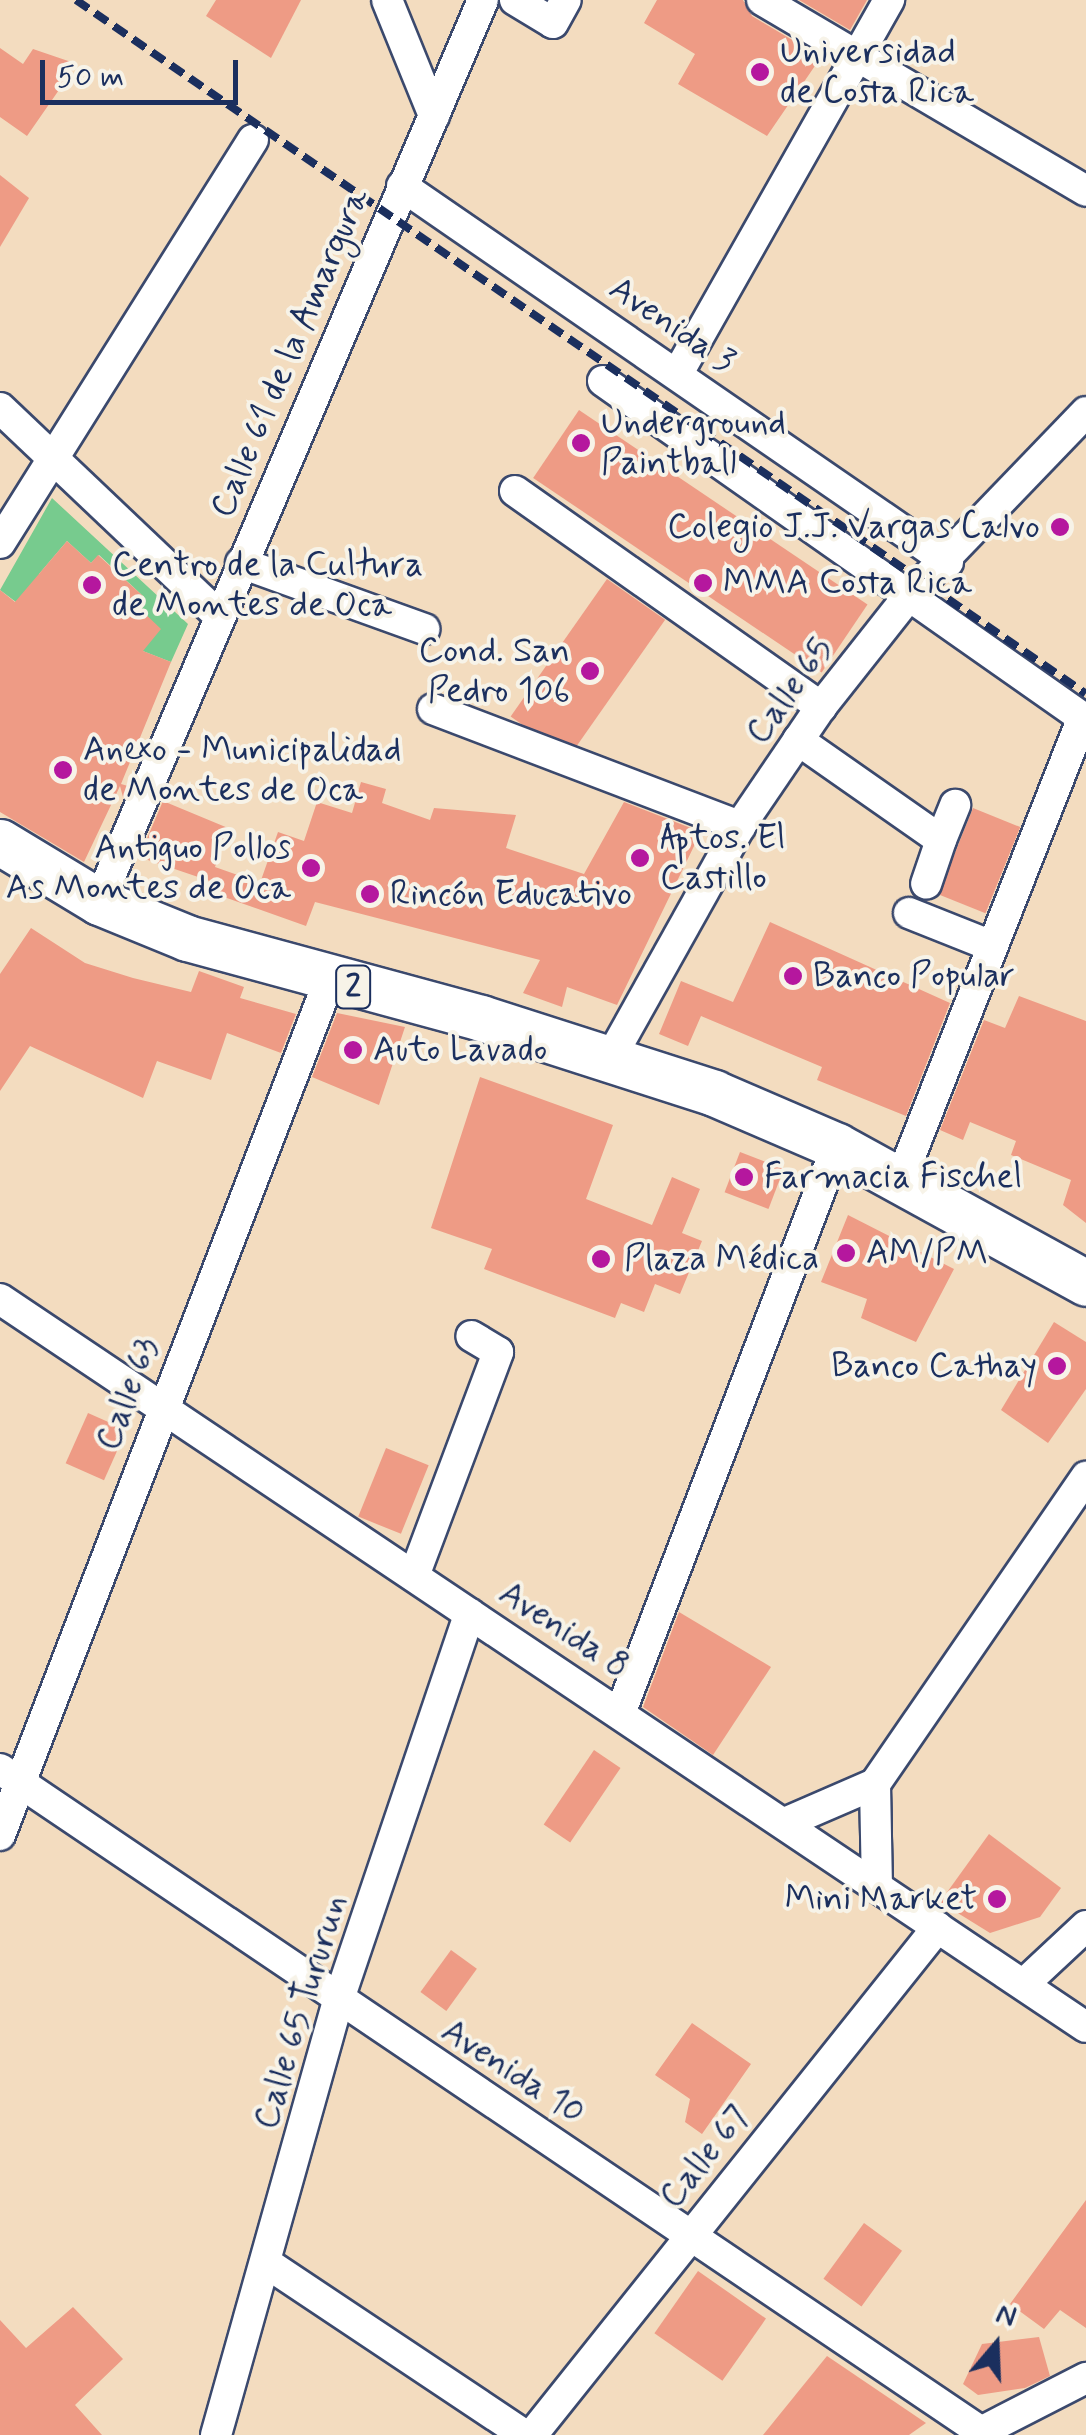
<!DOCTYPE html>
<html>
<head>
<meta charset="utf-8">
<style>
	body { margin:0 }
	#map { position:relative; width:1086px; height:2435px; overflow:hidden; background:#f3dcbf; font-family:Mynerve,sans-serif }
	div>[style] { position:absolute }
	.green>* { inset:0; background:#77cb8e }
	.building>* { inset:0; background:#ee9b85; transform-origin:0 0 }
	.roads { filter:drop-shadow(2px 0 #3b496d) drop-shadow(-2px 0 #3b496d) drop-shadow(0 2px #3b496d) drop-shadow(0 -2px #3b496d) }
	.minor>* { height:30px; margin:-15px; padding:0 15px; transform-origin:15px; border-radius:15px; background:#fff }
	.highway>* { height:45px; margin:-22.5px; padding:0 22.5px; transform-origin:22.5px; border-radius:22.5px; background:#fff }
	.rail>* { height:8px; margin-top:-4px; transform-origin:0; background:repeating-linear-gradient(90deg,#1b2f5e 0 15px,transparent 0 23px) }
	.dots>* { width:28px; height:28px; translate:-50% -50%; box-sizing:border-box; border:5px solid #f7f3e8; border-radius:50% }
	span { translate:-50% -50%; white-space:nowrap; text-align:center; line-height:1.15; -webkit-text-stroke:8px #f7f3e8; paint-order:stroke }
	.shield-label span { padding:2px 8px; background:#f7f3e8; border:2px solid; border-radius:8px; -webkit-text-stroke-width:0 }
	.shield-label { font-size:32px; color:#1b2f5e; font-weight:700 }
	.poi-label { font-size:35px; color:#1b2f5e }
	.left { translate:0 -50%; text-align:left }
	.right { translate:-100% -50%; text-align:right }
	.street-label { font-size:35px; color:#1b2f5e }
	.north { position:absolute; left:946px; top:2295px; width:100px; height:100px; -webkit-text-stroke:8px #f7f3e8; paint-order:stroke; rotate:19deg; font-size:28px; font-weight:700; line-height:40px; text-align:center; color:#1b2f5e }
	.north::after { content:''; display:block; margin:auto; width:35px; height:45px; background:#1b2f5e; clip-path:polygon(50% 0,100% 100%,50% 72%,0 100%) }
	.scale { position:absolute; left:40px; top:60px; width:198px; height:45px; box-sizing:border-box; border:5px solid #1b2f5e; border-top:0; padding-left:12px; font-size:30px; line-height:35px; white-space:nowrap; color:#1b2f5e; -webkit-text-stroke:8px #f7f3e8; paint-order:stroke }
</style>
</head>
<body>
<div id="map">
	<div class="green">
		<i style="clip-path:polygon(evenodd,52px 498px,188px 624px,171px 662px,135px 648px,69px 642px,0 590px,52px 498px,67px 541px,91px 563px,99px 555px,144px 597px,103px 631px,39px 574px,67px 541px)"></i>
	</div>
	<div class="building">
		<i style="clip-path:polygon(216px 0,301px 0,271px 58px,206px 16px)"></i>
		<i style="clip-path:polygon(657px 0,743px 0,752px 16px,821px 57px,767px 136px,678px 84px,695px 54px,644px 23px)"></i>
		<i style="clip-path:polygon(799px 0,867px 0,850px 30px)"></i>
		<i style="clip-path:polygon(0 48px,23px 64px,33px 49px,77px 64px,27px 136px,0 117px)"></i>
		<i style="clip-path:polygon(0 175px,29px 198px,0 247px)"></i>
		<i style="left:579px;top:410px;width:348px;height:82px;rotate:34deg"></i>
		<i style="clip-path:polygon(67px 541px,91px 563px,98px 555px,144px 597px,136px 605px,161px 629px,143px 651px,171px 662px,121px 784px,128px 786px,123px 797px,120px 786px,84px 862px,0 812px,0 590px,15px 602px)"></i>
		<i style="left:607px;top:579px;width:71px;height:168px;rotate:35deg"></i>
		<i style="clip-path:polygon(361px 782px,386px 789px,382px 803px,430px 820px,434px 808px,516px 815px,506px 848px,584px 874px,624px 802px,691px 828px,696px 842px,617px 1005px,567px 987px,562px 1007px,523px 993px,540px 960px,315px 902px,306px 926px,207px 891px,210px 881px,145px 859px,142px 850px,163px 801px,228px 828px,215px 867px,260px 883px,278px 832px,304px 841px,317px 802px,352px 813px)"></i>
		<i style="left:973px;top:808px;width:51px;height:93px;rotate:22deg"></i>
		<i style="clip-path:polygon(770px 922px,950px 1003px,906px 1116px,817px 1080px,822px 1067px,701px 1016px,688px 1046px,659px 1034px,681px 981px,733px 1002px)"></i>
		<i style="clip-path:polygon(31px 928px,85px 963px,133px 978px,191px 992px,199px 971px,244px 987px,240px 998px,296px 1014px,281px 1053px,227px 1033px,211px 1080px,157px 1061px,143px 1098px,30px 1046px,0 1091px,0 974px)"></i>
		<i style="clip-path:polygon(1019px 996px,1086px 1021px,1086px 1223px,1063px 1205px,1071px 1180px,1011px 1155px,1016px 1141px,970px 1122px,963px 1140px,940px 1130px,984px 1020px,1005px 1028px)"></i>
		<i style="clip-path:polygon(337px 1013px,405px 1027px,379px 1105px,312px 1077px)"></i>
		<i style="clip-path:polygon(480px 1077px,613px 1125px,586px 1199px,652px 1225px,672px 1177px,700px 1189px,682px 1233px,702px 1241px,680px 1294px,655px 1284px,644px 1312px,621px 1303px,615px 1318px,484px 1269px,492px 1249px,431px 1228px)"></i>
		<i style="left:740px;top:1152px;width:47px;height:43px;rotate:21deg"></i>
		<i style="clip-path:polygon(848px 1215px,954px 1269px,916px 1342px,861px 1318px,867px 1299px,821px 1282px)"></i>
		<i style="clip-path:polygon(1054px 1322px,1086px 1342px,1086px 1389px,1048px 1443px,1001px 1410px)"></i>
		<i style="left:88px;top:1413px;width:42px;height:55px;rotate:24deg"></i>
		<i style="left:386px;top:1448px;width:46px;height:74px;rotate:22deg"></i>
		<i style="clip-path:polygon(679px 1612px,771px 1667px,713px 1755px,643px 1707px)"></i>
		<i style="left:594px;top:1750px;width:32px;height:90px;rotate:34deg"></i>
		<i style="clip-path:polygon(989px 1834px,1061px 1888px,1040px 1917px,990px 1933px,940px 1902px)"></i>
		<i style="left:451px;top:1950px;width:32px;height:52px;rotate:36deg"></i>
		<i style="clip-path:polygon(692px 2023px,751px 2064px,702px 2134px,685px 2122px,690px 2099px,655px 2075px)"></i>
		<i style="clip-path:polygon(1086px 2200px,1086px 2328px,1060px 2310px,1044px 2329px,1010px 2304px)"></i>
		<i style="left:864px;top:2223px;width:47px;height:69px;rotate:36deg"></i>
		<i style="left:698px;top:2271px;width:83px;height:76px;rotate:35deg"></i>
		<i style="clip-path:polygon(73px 2307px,123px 2359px,75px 2405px,102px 2435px,0 2435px,0 2320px,26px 2348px)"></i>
		<i style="clip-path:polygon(1039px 2337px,1050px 2376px,1025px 2388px,978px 2395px,963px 2384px,982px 2344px)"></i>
		<i style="clip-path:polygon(827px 2356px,926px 2423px,909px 2435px,763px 2435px)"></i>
	</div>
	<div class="roads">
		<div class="minor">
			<i style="left:387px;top:0;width:125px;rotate:67.9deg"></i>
			<i style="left:515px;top:0;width:44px;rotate:31.2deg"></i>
			<i style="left:553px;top:23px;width:26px;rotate:-61deg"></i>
			<i style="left:762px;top:0;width:376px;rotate:30.5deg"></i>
			<i style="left:402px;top:186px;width:663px;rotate:34.55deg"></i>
			<i style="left:678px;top:373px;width:429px;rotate:-60.5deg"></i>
			<i style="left:603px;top:381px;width:590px;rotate:35.06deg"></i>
			<i style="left:0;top:408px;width:302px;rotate:43.5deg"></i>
			<i style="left:515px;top:491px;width:375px;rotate:35.2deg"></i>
			<i style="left:0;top:543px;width:476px;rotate:-57.9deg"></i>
			<i style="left:241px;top:563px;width:195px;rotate:19.8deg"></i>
			<i style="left:433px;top:709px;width:329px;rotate:20.9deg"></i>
			<i style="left:798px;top:740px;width:174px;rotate:35deg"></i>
			<i style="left:941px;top:840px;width:46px;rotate:108.8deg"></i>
			<i style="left:941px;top:840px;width:38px;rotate:-68deg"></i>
			<i style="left:99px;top:902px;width:980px;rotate:-66.94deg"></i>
			<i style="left:909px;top:913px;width:89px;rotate:21.7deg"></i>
			<i style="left:611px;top:1057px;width:265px;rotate:-60.8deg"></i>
			<i style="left:740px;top:826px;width:144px;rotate:-55.8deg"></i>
			<i style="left:821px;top:707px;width:139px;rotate:-51.7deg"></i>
			<i style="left:907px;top:598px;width:258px;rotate:-46.1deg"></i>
			<i style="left:901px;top:1179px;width:496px;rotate:-68.5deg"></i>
			<i style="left:0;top:1299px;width:1307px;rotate:33.84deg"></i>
			<i style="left:414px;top:1576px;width:239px;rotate:-69.4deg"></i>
			<i style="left:498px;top:1352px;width:31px;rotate:-149deg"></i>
			<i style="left:621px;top:1711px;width:605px;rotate:-69.08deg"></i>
			<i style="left:0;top:1769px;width:1190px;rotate:34.04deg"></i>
			<i style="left:875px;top:1784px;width:373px;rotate:-55.5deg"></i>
			<i style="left:875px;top:1784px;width:101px;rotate:88.9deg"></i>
			<i style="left:787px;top:1822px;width:96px;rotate:-23.4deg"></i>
			<i style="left:0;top:1835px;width:915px;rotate:-68.93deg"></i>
			<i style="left:1026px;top:1982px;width:82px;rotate:-43deg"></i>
			<i style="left:268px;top:2264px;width:308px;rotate:33.7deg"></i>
			<i style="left:216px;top:2435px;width:450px;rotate:-74.3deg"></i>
			<i style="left:338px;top:2002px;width:410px;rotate:-71.3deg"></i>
			<i style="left:532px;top:2435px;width:650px;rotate:-51.37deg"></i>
			<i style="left:975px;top:2435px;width:125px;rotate:-27.2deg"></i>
		</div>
		<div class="highway">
			<i style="left:0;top:842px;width:116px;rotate:31.2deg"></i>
			<i style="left:99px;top:902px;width:95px;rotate:22.2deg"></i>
			<i style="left:187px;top:938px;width:305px;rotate:15.2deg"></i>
			<i style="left:481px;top:1018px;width:245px;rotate:17.8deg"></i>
			<i style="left:714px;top:1093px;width:134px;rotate:23.3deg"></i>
			<i style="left:837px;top:1146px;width:284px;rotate:28.8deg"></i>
		</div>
	</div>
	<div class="rail">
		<i style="left:76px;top:0;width:1225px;rotate:34.49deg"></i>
	</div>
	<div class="dots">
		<i style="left:760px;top:72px;background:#b5179e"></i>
		<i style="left:581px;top:443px;background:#b5179e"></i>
		<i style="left:1060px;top:527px;background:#b5179e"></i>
		<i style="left:703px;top:583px;background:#b5179e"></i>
		<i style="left:92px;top:585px;background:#b5179e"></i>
		<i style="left:590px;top:671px;background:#b5179e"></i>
		<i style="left:63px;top:770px;background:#b5179e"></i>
		<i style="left:640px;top:858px;background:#b5179e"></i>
		<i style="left:311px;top:868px;background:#b5179e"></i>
		<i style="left:370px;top:894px;background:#b5179e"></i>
		<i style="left:793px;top:976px;background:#b5179e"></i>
		<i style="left:353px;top:1050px;background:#b5179e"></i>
		<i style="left:744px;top:1177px;background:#b5179e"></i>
		<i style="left:846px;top:1253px;background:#b5179e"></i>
		<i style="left:601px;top:1259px;background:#b5179e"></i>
		<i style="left:1057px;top:1366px;background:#b5179e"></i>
		<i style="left:997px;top:1899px;background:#b5179e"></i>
	</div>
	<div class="shield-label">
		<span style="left:353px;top:987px">2</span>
	</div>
	<div class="poi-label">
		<span class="left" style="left:780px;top:72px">Universidad<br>de Costa Rica</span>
		<span class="left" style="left:601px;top:443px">Underground<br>Paintball</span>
		<span class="right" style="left:1040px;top:527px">Colegio J.J. Vargas Calvo</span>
		<span class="left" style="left:112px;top:585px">Centro de la Cultura<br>de Montes de Oca</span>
		<span class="left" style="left:723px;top:583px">MMA Costa Rica</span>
		<span class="right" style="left:570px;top:671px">Cond. San<br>Pedro 106</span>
		<span class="left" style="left:83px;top:770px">Anexo - Municipalidad<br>de Montes de Oca</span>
		<span class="left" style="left:660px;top:858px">Aptos. El<br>Castillo</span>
		<span class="right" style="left:291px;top:868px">Antiguo Pollos<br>As Montes de Oca</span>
		<span class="left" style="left:390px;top:894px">Rincón Educativo</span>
		<span class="left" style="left:813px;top:976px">Banco Popular</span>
		<span class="left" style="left:373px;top:1050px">Auto Lavado</span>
		<span class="left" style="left:764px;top:1177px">Farmacia Fischel</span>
		<span class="left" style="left:866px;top:1253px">AM/PM</span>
		<span class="left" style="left:624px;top:1259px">Plaza Médica</span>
		<span class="right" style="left:1037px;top:1366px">Banco Cathay</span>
		<span class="right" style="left:977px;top:1899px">Mini Market</span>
	</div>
	<div class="street-label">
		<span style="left:672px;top:325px;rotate:34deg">Avenida 3</span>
		<span style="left:290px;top:353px;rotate:-67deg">Calle 61 de la Amargura</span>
		<span style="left:790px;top:691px;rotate:-54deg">Calle 65</span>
		<span style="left:128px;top:1394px;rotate:-69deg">Calle 63</span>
		<span style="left:564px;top:1630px;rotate:33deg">Avenida 8</span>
		<span style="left:301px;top:2012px;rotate:-73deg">Calle 65 Tururun</span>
		<span style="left:513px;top:2072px;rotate:33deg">Avenida 10</span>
		<span style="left:705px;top:2157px;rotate:-51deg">Calle 67</span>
	</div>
	<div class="north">N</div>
	<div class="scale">50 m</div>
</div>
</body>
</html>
